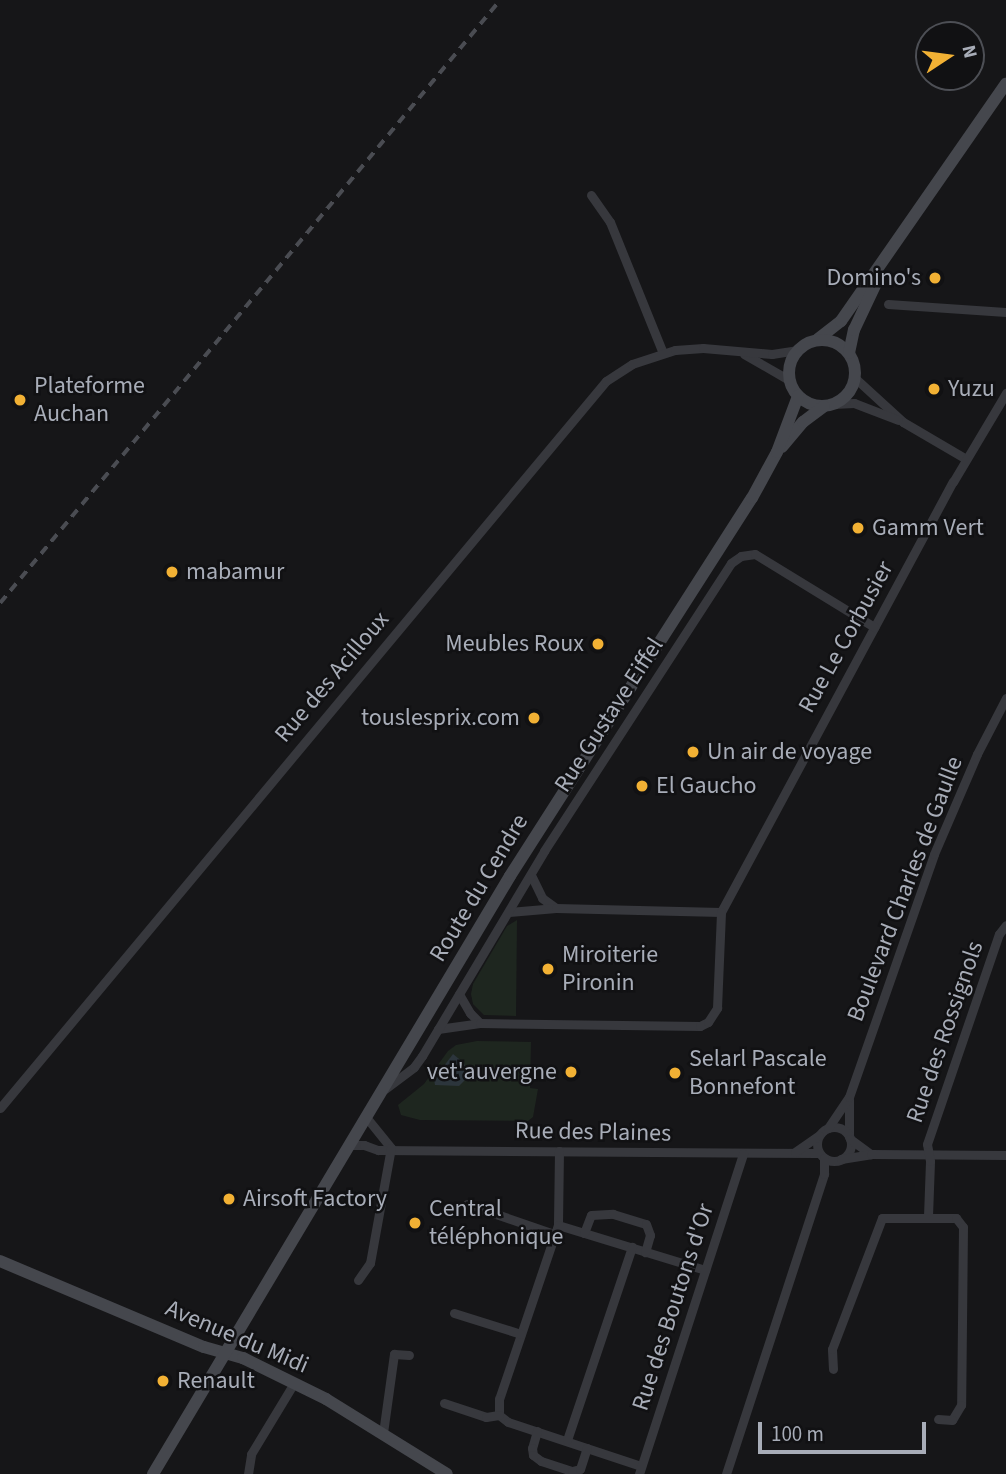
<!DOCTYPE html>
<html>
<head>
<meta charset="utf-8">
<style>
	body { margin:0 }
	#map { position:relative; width:1006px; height:1474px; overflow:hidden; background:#161618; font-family:"Source Sans 3",sans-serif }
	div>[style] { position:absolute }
	.green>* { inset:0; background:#1e261f }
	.water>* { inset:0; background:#2c353c }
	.street>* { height:9px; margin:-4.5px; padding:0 4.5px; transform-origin:4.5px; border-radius:4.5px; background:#37383d }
	.street>.ring { margin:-4.5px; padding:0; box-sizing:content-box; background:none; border:9px solid #37383d; border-radius:50% }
	.secondary>* { height:12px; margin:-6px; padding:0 6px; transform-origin:6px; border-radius:6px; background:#45474d }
	.secondary>.ring { margin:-6px; padding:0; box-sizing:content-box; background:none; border:12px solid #45474d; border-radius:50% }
	.rail>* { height:3.5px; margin-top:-1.75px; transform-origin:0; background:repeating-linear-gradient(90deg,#4a4c52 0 9px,transparent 0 16px) }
	.dots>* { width:19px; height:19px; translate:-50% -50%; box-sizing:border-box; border:4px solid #111113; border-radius:50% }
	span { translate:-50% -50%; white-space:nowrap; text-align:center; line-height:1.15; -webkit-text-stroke:5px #111113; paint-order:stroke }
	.poi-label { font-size:24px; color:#a8adb8 }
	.right { translate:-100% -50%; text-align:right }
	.left { translate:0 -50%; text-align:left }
	.street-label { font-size:24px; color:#a8adb8 }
	.north { position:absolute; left:915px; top:21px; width:70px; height:70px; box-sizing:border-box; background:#111113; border:2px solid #4d4f55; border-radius:50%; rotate:77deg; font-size:19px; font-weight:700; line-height:28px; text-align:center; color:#a8adb8 }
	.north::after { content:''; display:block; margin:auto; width:24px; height:32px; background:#f2b134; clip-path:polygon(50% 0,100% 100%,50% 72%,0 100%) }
	.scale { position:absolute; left:758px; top:1422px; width:168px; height:32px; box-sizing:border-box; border:4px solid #a8adb8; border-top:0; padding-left:9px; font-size:21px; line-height:24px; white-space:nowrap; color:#a8adb8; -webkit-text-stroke:5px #111113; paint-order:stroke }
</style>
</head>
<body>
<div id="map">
	<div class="green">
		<i style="clip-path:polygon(517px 920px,516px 1016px,484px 1015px,473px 1004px,471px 994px,473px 984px,507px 926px)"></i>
		<i style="clip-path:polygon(477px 1041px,531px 1042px,530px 1088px,538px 1089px,533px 1117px,528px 1121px,420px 1120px,401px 1115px,398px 1105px,424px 1084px,448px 1051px,456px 1045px)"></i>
	</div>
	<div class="water">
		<i style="clip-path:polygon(453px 1054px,464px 1063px,468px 1077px,459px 1086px,435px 1085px,434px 1079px)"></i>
	</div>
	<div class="street">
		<i style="left:591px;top:195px;width:33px;rotate:55deg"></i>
		<i style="left:610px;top:222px;width:141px;rotate:68deg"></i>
		<i style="left:888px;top:304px;width:118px;rotate:3.9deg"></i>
		<i style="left:744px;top:354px;width:52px;rotate:30deg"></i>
		<i style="left:855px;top:378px;width:65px;rotate:42.5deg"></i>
		<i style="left:903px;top:422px;width:73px;rotate:30.4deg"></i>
		<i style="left:833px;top:404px;width:21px;rotate:-3deg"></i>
		<i style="left:854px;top:403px;width:47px;rotate:21.1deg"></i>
		<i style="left:531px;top:875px;width:25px;rotate:64deg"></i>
		<i style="left:542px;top:898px;width:17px;rotate:36deg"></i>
		<i style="left:509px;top:912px;width:47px;rotate:-4.9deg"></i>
		<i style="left:556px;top:908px;width:165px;rotate:1.4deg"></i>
		<i style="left:721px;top:912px;width:489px;rotate:-61.7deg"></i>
		<i style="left:953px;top:482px;width:104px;rotate:-59.2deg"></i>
		<i style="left:459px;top:994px;width:22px;rotate:60deg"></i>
		<i style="left:470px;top:1013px;width:14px;rotate:45deg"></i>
		<i style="left:438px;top:1029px;width:42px;rotate:-8.1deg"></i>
		<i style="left:480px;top:1023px;width:220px;rotate:0.8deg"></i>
		<i style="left:700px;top:1026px;width:9px;rotate:-27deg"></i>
		<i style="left:708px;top:1022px;width:17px;rotate:-57deg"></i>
		<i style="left:717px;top:1008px;width:96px;rotate:-87.6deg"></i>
		<i style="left:385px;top:1089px;width:36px;rotate:-37deg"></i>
		<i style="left:414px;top:1067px;width:14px;rotate:-54deg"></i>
		<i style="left:422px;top:1056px;width:239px;rotate:-59.2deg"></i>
		<i style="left:544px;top:851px;width:343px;rotate:-57deg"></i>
		<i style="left:731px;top:563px;width:12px;rotate:-35deg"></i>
		<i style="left:741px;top:556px;width:14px;rotate:-8deg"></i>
		<i style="left:755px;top:554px;width:140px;rotate:31.5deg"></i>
		<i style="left:849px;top:1099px;width:38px;rotate:90deg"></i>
		<i style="left:0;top:1108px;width:946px;rotate:-50.19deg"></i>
		<i style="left:606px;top:381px;width:31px;rotate:-33deg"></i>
		<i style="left:632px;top:364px;width:45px;rotate:-18deg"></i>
		<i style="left:675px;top:350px;width:28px;rotate:-4deg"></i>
		<i style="left:703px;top:348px;width:69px;rotate:5deg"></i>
		<i style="left:772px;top:354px;width:25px;rotate:-9deg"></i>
		<i style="left:366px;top:1117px;width:40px;rotate:51deg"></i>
		<i class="ring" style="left:817px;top:1127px;width:25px;height:25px"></i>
		<i style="left:828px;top:1128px;width:37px;rotate:-56deg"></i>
		<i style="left:849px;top:1097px;width:257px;rotate:-70.7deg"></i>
		<i style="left:934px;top:854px;width:109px;rotate:-66.7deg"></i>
		<i style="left:977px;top:754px;width:63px;rotate:-62.6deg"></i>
		<i style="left:850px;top:1139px;width:26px;rotate:36deg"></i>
		<i style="left:350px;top:1145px;width:14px"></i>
		<i style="left:364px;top:1145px;width:15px;rotate:20deg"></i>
		<i style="left:378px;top:1150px;width:441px;rotate:0.4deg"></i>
		<i style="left:559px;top:1151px;width:74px;rotate:90.8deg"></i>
		<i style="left:558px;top:1225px;width:184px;rotate:108.7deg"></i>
		<i style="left:499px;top:1399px;width:16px;rotate:90deg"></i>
		<i style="left:499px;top:1415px;width:11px;rotate:38deg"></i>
		<i style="left:508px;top:1422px;width:140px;rotate:18.3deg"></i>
		<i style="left:795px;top:1152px;width:29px;rotate:-35deg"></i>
		<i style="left:841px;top:1159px;width:30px;rotate:-9deg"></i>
		<i style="left:871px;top:1154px;width:135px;rotate:0.4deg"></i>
		<i style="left:467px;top:1204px;width:92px;rotate:19deg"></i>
		<i style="left:928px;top:1216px;width:55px;rotate:-87.9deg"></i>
		<i style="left:930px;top:1161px;width:17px;rotate:-100deg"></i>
		<i style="left:927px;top:1144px;width:222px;rotate:-71.1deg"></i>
		<i style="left:999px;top:934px;width:11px;rotate:-52deg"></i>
		<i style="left:558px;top:1225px;width:154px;rotate:17deg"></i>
		<i style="left:584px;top:1233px;width:19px;rotate:-69deg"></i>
		<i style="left:591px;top:1215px;width:22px;rotate:-3deg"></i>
		<i style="left:613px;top:1214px;width:34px;rotate:17deg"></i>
		<i style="left:646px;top:1224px;width:12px;rotate:70deg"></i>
		<i style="left:650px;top:1235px;width:18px;rotate:106deg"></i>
		<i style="left:358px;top:1280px;width:21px;rotate:-55deg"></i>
		<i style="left:370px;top:1263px;width:117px;rotate:-79.7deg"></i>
		<i style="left:454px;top:1313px;width:70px;rotate:17.4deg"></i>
		<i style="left:833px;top:1369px;width:20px;rotate:-93deg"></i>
		<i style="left:832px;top:1349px;width:140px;rotate:-69.1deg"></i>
		<i style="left:882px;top:1218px;width:74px"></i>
		<i style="left:956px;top:1218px;width:11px;rotate:52deg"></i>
		<i style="left:963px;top:1227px;width:178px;rotate:90.6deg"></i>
		<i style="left:961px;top:1405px;width:17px;rotate:121deg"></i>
		<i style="left:952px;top:1420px;width:14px;rotate:-176deg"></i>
		<i style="left:444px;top:1403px;width:44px;rotate:18.4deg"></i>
		<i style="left:486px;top:1417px;width:13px;rotate:-9deg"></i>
		<i style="left:537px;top:1431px;width:18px;rotate:106deg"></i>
		<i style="left:532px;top:1448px;width:7px;rotate:82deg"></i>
		<i style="left:533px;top:1455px;width:10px;rotate:37deg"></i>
		<i style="left:541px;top:1461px;width:33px;rotate:18deg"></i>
		<i style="left:572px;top:1471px;width:8px;rotate:-14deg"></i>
		<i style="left:580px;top:1469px;width:22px;rotate:-72deg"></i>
		<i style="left:383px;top:1433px;width:80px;rotate:-82.1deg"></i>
		<i style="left:394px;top:1354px;width:15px;rotate:4deg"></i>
		<i style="left:567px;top:1440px;width:204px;rotate:-71.4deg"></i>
		<i style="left:248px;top:1474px;width:20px;rotate:-81deg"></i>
		<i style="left:251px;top:1454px;width:83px;rotate:-58.8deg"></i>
		<i style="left:639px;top:1474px;width:337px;rotate:-72deg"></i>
		<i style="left:726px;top:1474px;width:316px;rotate:-71.9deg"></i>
		<i style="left:824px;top:1174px;width:16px;rotate:-90deg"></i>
	</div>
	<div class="secondary">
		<i style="left:818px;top:339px;width:29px;rotate:-38deg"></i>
		<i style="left:841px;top:321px;width:289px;rotate:-55.2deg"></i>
		<i class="ring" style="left:789px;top:340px;width:54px;height:54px"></i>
		<i style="left:849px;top:353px;width:24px;rotate:-78deg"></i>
		<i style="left:854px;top:330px;width:56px;rotate:-64.8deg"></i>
		<i style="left:782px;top:447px;width:33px;rotate:-50deg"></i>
		<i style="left:803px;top:422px;width:26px;rotate:-37deg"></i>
		<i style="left:0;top:1261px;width:221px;rotate:22.9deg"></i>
		<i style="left:204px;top:1347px;width:41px;rotate:15.8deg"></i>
		<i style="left:243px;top:1358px;width:93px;rotate:26.3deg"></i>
		<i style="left:326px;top:1399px;width:142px;rotate:31.8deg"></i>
		<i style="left:153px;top:1474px;width:696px;rotate:-59.16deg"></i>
		<i style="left:510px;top:876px;width:449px;rotate:-57.4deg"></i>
		<i style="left:752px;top:498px;width:52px;rotate:-61.5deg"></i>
		<i style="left:777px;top:452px;width:60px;rotate:-69.4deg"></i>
	</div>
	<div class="rail">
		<i style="left:0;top:603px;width:783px;rotate:-50.33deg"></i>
	</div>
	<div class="dots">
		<i style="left:935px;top:278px;background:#f2b134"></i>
		<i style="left:934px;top:389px;background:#f2b134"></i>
		<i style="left:20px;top:400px;background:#f2b134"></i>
		<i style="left:858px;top:528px;background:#f2b134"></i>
		<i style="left:172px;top:572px;background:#f2b134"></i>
		<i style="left:598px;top:644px;background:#f2b134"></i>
		<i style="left:534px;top:718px;background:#f2b134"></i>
		<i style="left:693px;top:752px;background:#f2b134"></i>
		<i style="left:642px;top:786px;background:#f2b134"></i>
		<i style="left:548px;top:969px;background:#f2b134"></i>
		<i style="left:571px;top:1072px;background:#f2b134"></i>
		<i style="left:675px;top:1073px;background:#f2b134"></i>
		<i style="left:229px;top:1199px;background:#f2b134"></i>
		<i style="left:415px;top:1223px;background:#f2b134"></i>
		<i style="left:163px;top:1381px;background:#f2b134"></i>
	</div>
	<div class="poi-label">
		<span class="right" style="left:921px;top:278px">Domino's</span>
		<span class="left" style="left:34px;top:400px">Plateforme<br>Auchan</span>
		<span class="left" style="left:948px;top:389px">Yuzu</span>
		<span class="left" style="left:872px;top:528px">Gamm Vert</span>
		<span class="left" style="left:186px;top:572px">mabamur</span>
		<span class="right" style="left:584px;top:644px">Meubles Roux</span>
		<span class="right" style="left:520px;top:718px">touslesprix.com</span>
		<span class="left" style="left:707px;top:752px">Un air de voyage</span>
		<span class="left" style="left:656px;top:786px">El Gaucho</span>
		<span class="left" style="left:562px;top:969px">Miroiterie<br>Pironin</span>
		<span class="left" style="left:689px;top:1073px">Selarl Pascale<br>Bonnefont</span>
		<span class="right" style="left:557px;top:1072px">vet'auvergne</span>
		<span class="left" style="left:243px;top:1199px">Airsoft Factory</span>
		<span class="left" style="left:429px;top:1223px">Central<br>téléphonique</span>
		<span class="left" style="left:177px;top:1381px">Renault</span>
	</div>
	<div class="street-label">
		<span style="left:846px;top:637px;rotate:-61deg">Rue Le Corbusier</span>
		<span style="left:332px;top:677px;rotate:-50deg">Rue des Acilloux</span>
		<span style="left:609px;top:715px;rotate:-57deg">Rue Gustave Eiffel</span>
		<span style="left:479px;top:888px;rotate:-59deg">Route du Cendre</span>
		<span style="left:905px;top:889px;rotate:-69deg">Boulevard Charles de Gaulle</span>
		<span style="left:945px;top:1032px;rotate:-71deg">Rue des Rossignols</span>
		<span style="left:593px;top:1132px;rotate:1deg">Rue des Plaines</span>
		<span style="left:673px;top:1307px;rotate:-72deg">Rue des Boutons d'Or</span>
		<span style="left:237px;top:1337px;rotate:23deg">Avenue du Midi</span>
	</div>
	<div class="north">N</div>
	<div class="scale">100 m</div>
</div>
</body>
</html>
